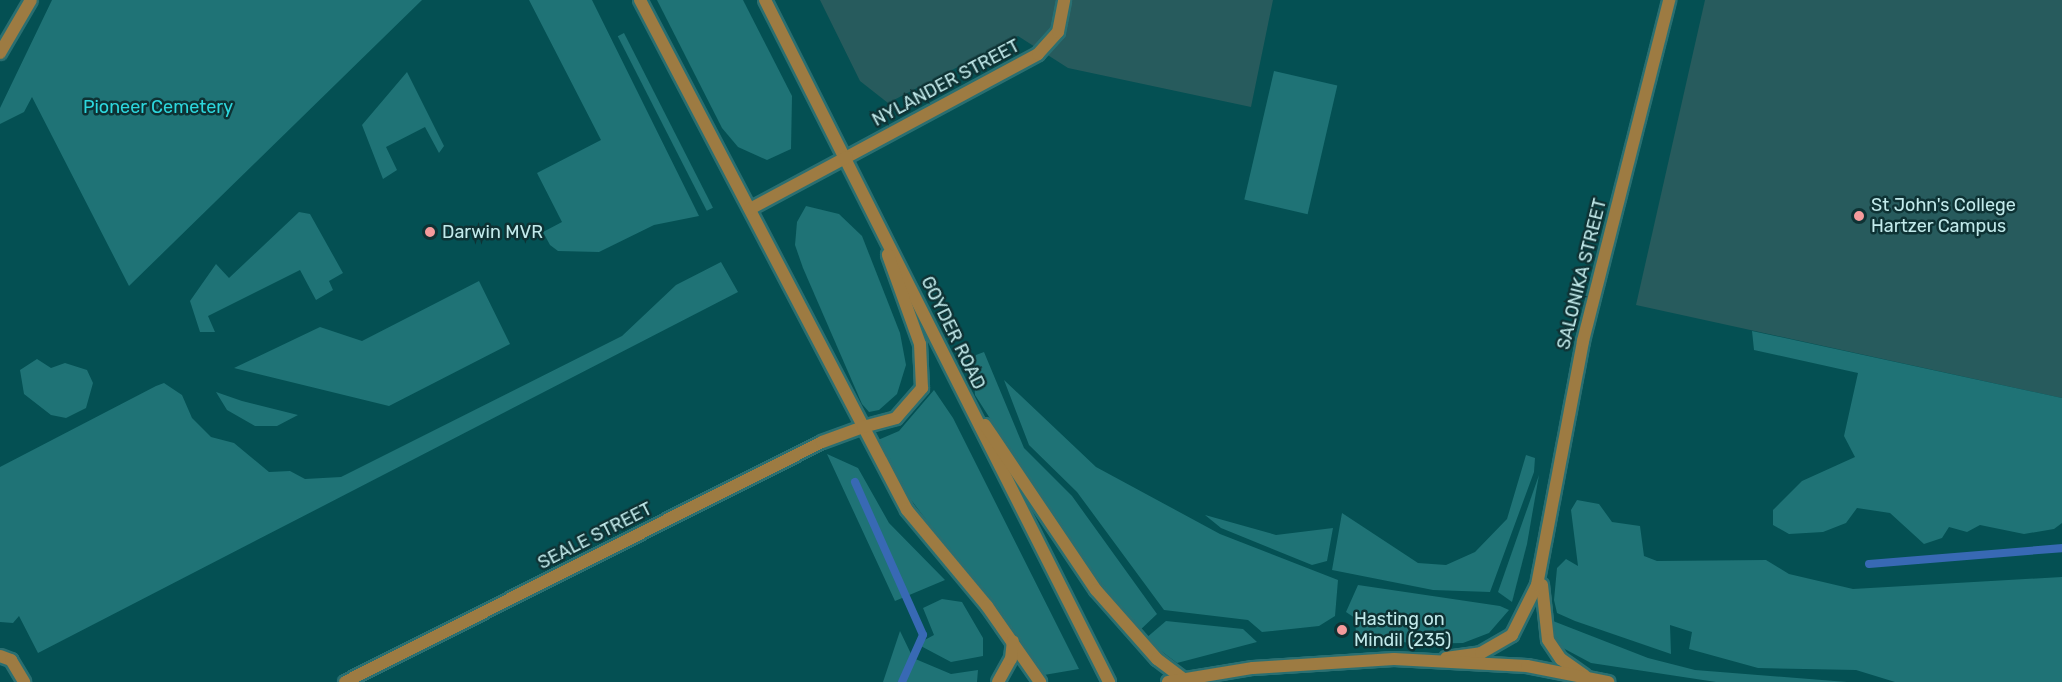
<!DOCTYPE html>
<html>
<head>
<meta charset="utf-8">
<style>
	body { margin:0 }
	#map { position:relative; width:2062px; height:682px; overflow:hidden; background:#045053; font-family:Rubik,sans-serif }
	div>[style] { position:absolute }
	.built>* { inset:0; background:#275b5d }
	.green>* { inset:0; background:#1f7376; transform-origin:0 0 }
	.stream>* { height:8px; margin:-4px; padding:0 4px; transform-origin:4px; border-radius:4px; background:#3869b4 }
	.roads { filter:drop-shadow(2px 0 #2a6f71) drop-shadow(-2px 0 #2a6f71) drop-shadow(0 2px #2a6f71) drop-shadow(0 -2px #2a6f71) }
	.minor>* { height:12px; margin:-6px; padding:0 6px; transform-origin:6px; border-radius:6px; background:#9d7b42 }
	.tertiary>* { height:12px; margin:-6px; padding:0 6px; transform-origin:6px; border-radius:6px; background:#9d7b42 }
	.dots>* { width:16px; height:16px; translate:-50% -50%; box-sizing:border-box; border:3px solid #0e3234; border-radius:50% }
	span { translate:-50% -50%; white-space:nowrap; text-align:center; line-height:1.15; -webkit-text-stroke:5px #0e3234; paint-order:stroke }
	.street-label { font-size:18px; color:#c2eaeb }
	.park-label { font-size:18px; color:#2dd7dd }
	.poi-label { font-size:18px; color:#c2eaeb }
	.left { translate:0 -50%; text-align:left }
</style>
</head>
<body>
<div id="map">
	<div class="built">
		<i style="clip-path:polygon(820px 0,1273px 0,1251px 107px,1068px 68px,1018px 36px,888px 103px,860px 81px)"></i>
		<i style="clip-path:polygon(1705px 0,2062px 0,2062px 398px,1636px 305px)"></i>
	</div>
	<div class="green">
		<i style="clip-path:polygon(52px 0,422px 0,129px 286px,32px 97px,24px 112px,0 124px,0 108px)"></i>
		<i style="clip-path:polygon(529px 0,592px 0,699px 216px,654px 225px,599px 252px,558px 251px,550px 245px,543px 232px,562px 222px,537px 173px,601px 140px)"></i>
		<i style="clip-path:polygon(657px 0,743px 0,792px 96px,791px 149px,767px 160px,738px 147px,722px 128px)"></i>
		<i style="left:624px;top:33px;width:196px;height:7px;rotate:63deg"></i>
		<i style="left:1274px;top:71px;width:65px;height:132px;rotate:13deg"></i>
		<i style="clip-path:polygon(407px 72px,444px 146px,439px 153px,425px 127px,386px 147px,397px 170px,383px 179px,362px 125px)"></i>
		<i style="clip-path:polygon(806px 206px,839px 214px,862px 236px,900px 333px,906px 365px,897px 394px,879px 410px,869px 412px,862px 404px,803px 268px,795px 245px,797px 222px)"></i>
		<i style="clip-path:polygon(299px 212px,310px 214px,343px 273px,329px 281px,333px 290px,316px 300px,300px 270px,208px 316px,215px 332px,200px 332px,190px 301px,216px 264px,229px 278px)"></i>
		<i style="clip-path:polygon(721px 262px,738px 292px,38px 653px,19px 616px,13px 623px,0 622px,0 467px,156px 386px,164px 383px,182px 395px,192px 418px,211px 437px,234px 443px,269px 472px,290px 471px,305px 479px,341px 477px,622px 336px,676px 285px)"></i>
		<i style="clip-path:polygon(479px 281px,510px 344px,389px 406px,234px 368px,320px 327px,362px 341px)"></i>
		<i style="clip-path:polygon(1752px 331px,2062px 398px,2062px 523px,2054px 529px,2024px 534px,1980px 525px,1967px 532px,1949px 527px,1942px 538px,1924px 544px,1890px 513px,1857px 508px,1846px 523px,1823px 532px,1789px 534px,1773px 525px,1773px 510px,1802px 481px,1855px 457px,1844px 436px,1858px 373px,1754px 350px)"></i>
		<i style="clip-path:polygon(984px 352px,1024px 448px,1072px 496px,1157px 614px,1137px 633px,1095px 583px,975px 395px,973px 365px,976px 355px)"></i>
		<i style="clip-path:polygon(37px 359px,51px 368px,65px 363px,87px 370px,93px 383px,86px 408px,66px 418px,51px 415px,24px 394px,20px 370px)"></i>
		<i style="clip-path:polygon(1004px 380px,1096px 467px,1220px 534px,1338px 580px,1335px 616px,1319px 626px,1262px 632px,1248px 620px,1164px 610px,1077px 492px,1029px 445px)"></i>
		<i style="clip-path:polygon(934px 390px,953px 418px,1079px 669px,1044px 675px,905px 492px,878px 440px,899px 431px)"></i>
		<i style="clip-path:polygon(216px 392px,242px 401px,298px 415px,277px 426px,255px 426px,227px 410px)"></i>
		<i style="clip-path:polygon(827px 454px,858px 468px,889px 523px,945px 580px,895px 601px)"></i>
		<i style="clip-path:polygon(1526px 455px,1535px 458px,1534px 472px,1490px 592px,1433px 590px,1332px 570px,1342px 513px,1418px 563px,1446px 565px,1475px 552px,1507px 519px)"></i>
		<i style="clip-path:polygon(1539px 475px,1527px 544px,1512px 602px,1498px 592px)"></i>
		<i style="clip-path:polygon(1577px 500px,1599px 504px,1612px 522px,1640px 526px,1644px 556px,1657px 561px,1766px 560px,1789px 574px,1853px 589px,2062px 577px,2062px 682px,1895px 682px,1856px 670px,1758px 668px,1689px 649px,1692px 632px,1670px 625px,1671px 654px,1575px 621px,1557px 613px,1554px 600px,1557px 568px,1566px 559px,1578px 566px,1571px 510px)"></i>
		<i style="clip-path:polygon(1205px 515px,1276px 535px,1333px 528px,1327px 561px,1312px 565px,1221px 528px)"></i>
		<i style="clip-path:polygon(1358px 585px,1500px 606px,1509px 610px,1489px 633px,1463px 643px,1415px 644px,1356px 634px,1355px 618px,1346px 612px)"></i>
		<i style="clip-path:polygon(942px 599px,962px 602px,983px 638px,983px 656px,951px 662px,917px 644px,934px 635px,923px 608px)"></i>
		<i style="clip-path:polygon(1166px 621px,1243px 629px,1257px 642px,1177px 663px,1145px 639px)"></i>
		<i style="clip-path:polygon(1553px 621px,1648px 658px,1695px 670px,1847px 682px,1716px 682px,1591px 663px,1561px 647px,1552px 634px)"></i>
		<i style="clip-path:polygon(900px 631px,913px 658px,951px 674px,978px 670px,977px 682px,883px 682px)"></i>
	</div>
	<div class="stream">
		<i style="left:855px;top:482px;width:167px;rotate:66deg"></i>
		<i style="left:923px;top:635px;width:51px;rotate:114.1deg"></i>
		<i style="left:1869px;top:564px;width:194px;rotate:-4.7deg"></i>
	</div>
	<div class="roads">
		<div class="minor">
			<i style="left:0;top:53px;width:61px;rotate:-59.7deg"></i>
			<i style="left:847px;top:157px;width:217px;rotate:-28.3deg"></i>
			<i style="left:1038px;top:54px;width:30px;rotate:-48deg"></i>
			<i style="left:1058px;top:32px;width:33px;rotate:-79deg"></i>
			<i style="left:1542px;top:585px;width:55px;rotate:83.8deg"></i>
			<i style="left:1548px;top:640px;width:23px;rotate:56deg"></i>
			<i style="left:1561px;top:659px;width:29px;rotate:35deg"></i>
			<i style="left:0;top:656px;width:12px;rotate:20deg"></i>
			<i style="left:11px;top:660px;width:26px;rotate:59deg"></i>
			<i style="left:1446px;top:658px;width:35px;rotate:-8deg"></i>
			<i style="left:1481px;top:653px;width:36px;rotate:-30deg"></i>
			<i style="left:1512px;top:635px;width:56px;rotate:-63.4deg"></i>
			<i style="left:1537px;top:585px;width:248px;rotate:-79.3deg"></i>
			<i style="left:1583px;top:341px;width:352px;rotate:-75.8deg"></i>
			<i style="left:345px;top:682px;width:534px;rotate:-26.71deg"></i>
			<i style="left:822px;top:442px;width:44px;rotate:-20.1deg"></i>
		</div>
		<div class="tertiary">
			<i style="left:640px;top:0;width:576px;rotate:62.37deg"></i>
			<i style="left:907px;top:510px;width:125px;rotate:50.2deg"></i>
			<i style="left:987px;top:606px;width:93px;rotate:55.1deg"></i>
			<i style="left:765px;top:0;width:764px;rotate:63.23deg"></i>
			<i style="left:750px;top:209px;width:110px;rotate:-28.2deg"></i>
			<i style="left:985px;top:425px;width:199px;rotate:56.1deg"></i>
			<i style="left:1096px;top:590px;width:92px;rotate:48.5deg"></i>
			<i style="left:1157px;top:659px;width:34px;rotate:37deg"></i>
			<i style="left:863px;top:427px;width:34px;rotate:-15deg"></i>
			<i style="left:896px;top:418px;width:40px;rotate:-49deg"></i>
			<i style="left:922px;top:388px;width:44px;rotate:-92.6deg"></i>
			<i style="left:920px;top:344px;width:95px;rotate:-109.8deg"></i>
			<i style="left:998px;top:682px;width:26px;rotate:-61deg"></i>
			<i style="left:1011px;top:659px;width:18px;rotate:-84deg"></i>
			<i style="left:1168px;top:682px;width:86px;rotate:-9.4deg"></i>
			<i style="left:1253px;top:668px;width:141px;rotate:-3.7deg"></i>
			<i style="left:1394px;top:659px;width:133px;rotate:3deg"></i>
			<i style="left:1527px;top:666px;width:83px;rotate:11.2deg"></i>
		</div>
	</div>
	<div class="dots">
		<i style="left:1859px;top:216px;background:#f59b9c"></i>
		<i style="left:430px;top:232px;background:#f59b9c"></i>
		<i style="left:1342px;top:630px;background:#f59b9c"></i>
	</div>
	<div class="street-label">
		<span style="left:946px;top:83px;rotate:-28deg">NYLANDER STREET</span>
		<span style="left:1582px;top:274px;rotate:-76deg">SALONIKA STREET</span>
		<span style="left:953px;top:333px;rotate:64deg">GOYDER ROAD</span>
		<span style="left:595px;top:536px;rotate:-27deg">SEALE STREET</span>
	</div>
	<div class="park-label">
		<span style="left:158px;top:107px">Pioneer Cemetery</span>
	</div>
	<div class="poi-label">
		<span class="left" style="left:1871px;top:216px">St John's College<br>Hartzer Campus</span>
		<span class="left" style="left:442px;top:232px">Darwin MVR</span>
		<span class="left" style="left:1354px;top:630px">Hasting on<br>Mindil (235)</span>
	</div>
</div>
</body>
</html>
